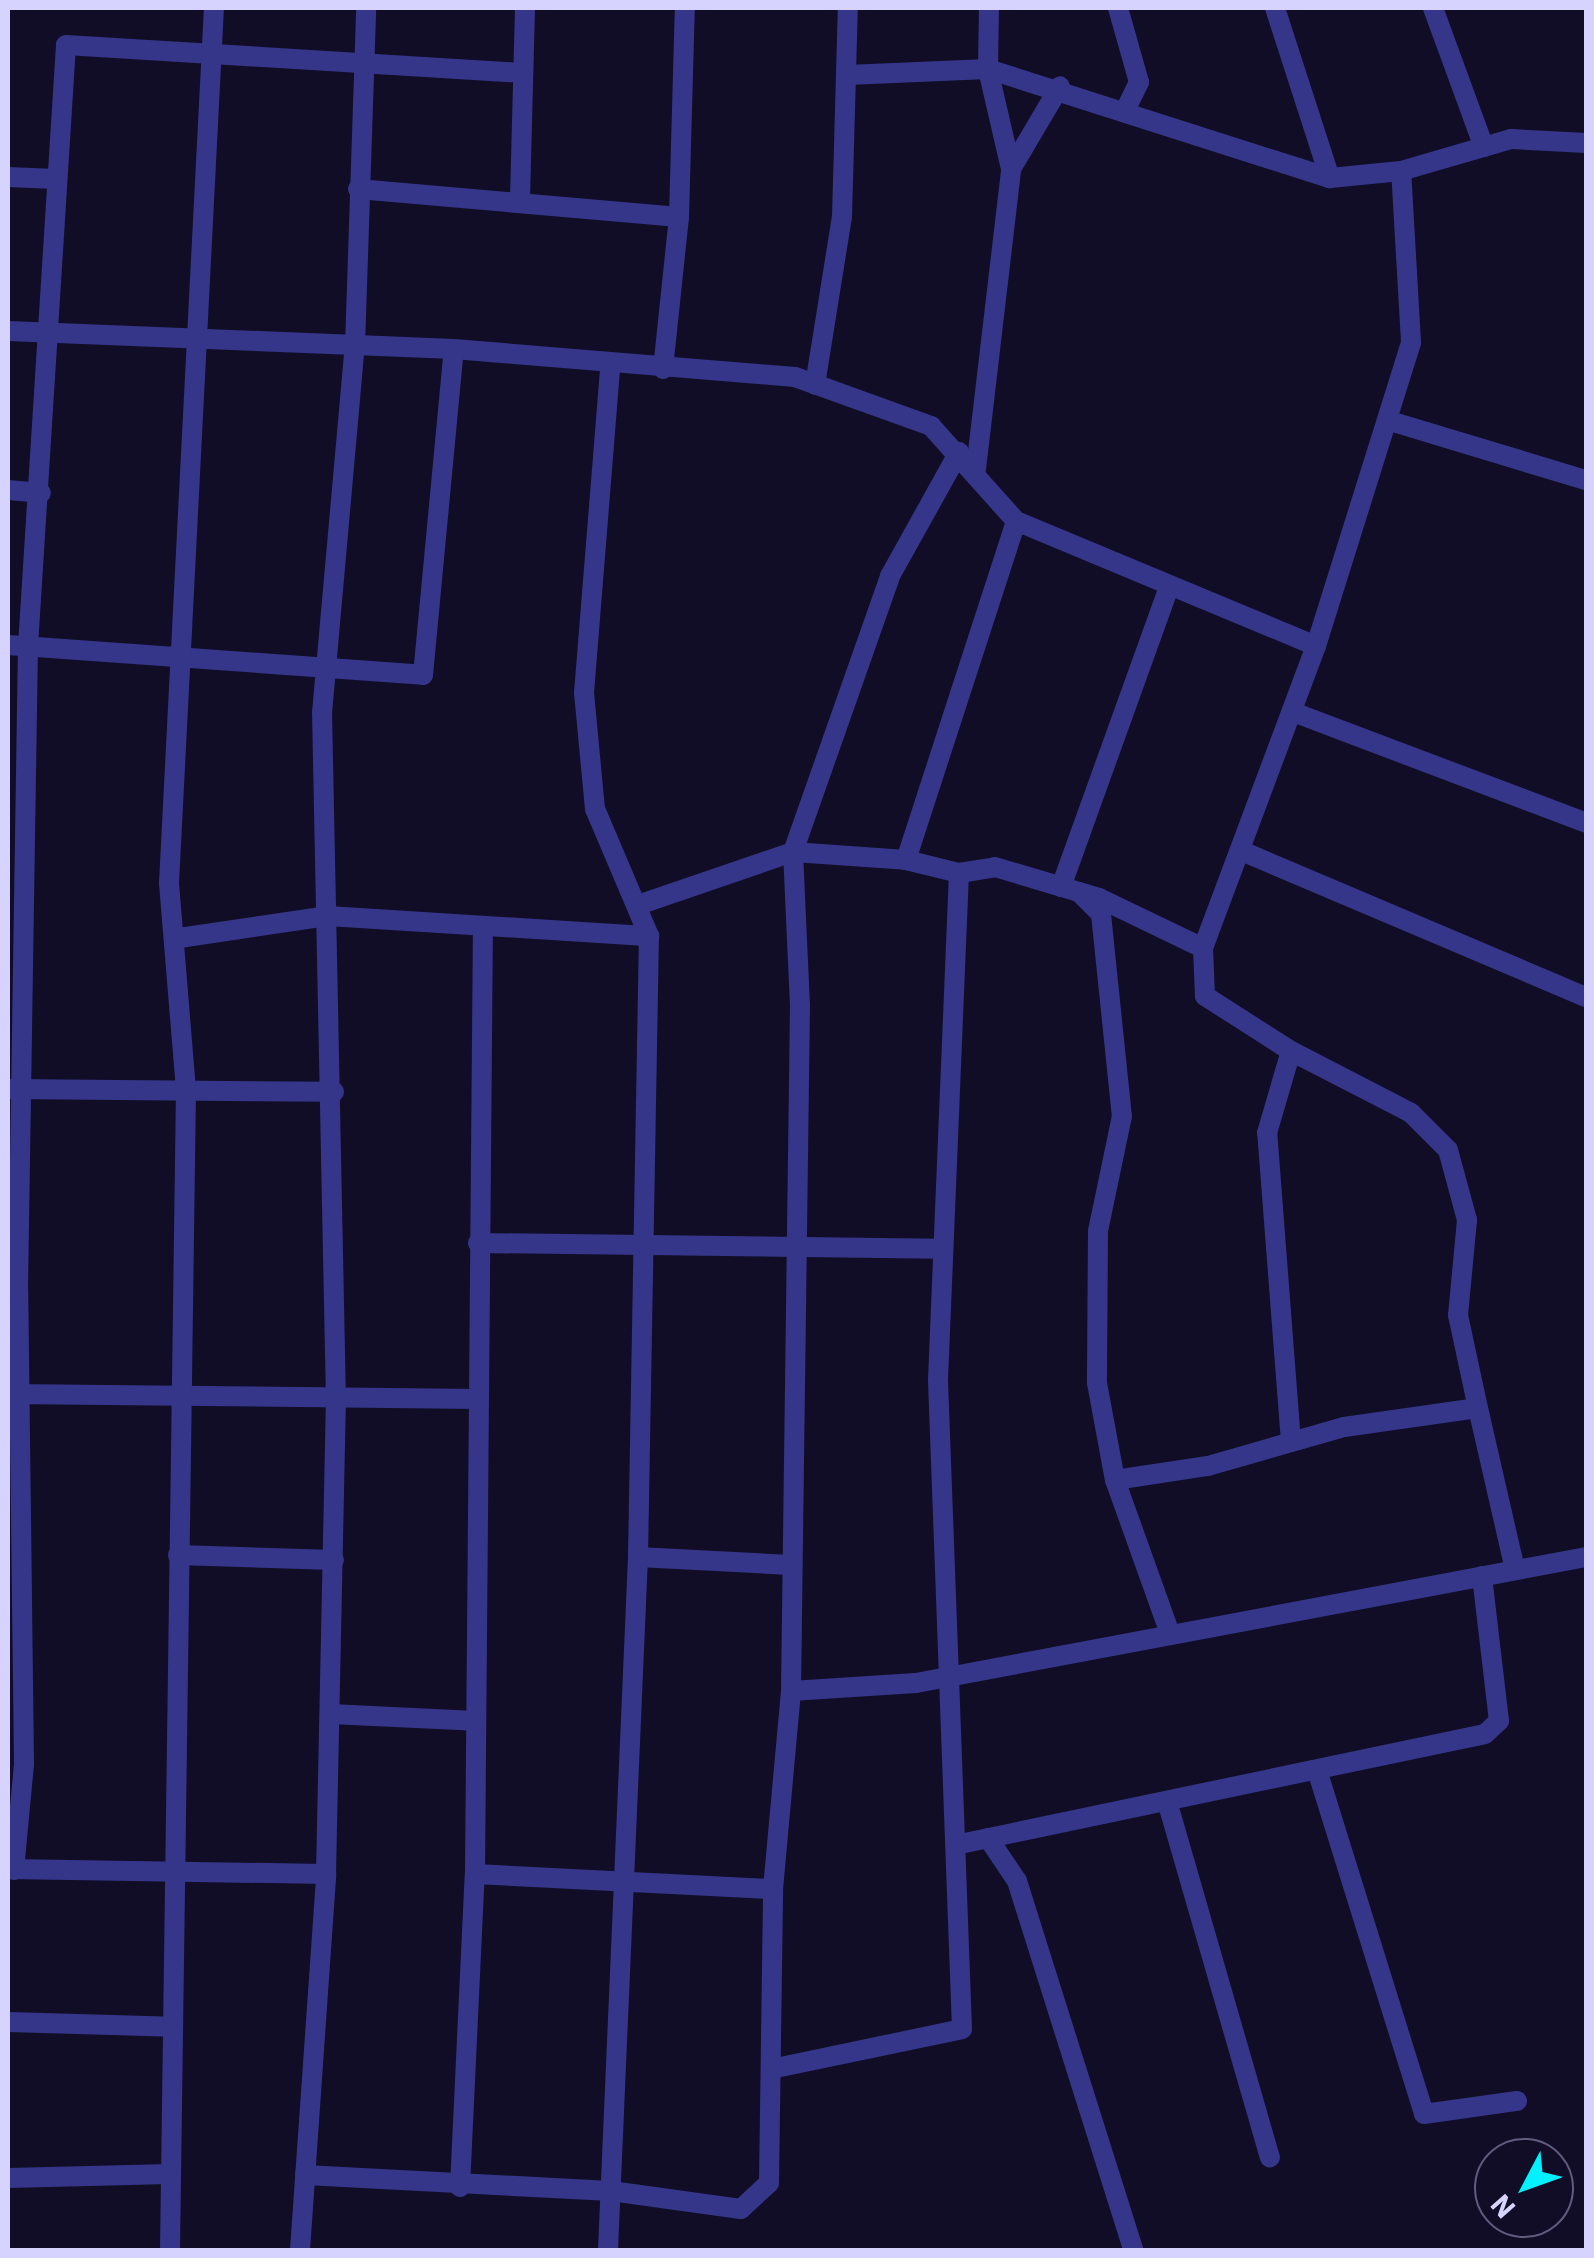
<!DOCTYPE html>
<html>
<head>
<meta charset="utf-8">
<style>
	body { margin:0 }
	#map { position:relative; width:1594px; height:2258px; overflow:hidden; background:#110d27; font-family:"IBM Plex Sans",sans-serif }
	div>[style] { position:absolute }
	.minor>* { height:20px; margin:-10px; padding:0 10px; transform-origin:10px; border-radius:10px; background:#353689 }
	span { translate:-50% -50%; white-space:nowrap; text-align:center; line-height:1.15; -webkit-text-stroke:10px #110d27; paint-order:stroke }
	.frame { position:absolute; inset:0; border:10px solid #d6d3ff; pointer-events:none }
	.north { position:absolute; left:1474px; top:2138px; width:100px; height:100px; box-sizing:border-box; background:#110d27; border:2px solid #605c7d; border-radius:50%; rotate:229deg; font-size:28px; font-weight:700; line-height:40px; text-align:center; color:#d6d3ff }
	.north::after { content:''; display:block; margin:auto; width:35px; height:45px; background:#00f1fe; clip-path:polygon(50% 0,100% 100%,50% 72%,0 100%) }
</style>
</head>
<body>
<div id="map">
	<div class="minor">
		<i style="left:1118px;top:8px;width:77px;rotate:74.2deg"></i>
		<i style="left:1139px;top:82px;width:32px;rotate:116deg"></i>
		<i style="left:1275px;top:8px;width:179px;rotate:72.1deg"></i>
		<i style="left:1433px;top:8px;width:148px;rotate:69.9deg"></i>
		<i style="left:847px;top:75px;width:141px;rotate:-2.4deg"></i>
		<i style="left:988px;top:69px;width:359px;rotate:17.7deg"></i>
		<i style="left:1330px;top:178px;width:71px;rotate:-5.6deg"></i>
		<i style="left:1401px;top:171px;width:115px;rotate:-16.2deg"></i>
		<i style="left:1511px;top:139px;width:75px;rotate:3.1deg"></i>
		<i style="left:1011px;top:169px;width:96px;rotate:-59.4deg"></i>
		<i style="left:8px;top:177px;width:47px;rotate:2.4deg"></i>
		<i style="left:358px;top:189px;width:322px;rotate:5deg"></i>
		<i style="left:520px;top:199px;width:191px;rotate:-88.5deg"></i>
		<i style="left:8px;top:331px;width:446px;rotate:2.3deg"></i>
		<i style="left:454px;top:349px;width:342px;rotate:4.7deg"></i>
		<i style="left:795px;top:377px;width:145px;rotate:19.8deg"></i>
		<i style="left:931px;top:426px;width:127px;rotate:48.2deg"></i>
		<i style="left:1016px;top:521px;width:325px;rotate:22.6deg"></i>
		<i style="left:663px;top:369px;width:153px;rotate:-84deg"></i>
		<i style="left:679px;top:217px;width:209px;rotate:-88.4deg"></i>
		<i style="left:815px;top:385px;width:170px;rotate:-80.9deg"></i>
		<i style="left:842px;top:217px;width:209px;rotate:-88.4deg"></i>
		<i style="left:1390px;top:421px;width:205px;rotate:16.8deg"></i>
		<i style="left:976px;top:469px;width:302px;rotate:-83.3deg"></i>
		<i style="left:1011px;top:169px;width:103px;rotate:-103deg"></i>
		<i style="left:988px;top:69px;width:61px;rotate:-89.1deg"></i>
		<i style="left:8px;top:490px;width:33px;rotate:5deg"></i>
		<i style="left:8px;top:645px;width:416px;rotate:4.1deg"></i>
		<i style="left:423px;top:675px;width:327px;rotate:-84.6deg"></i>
		<i style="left:1293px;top:712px;width:313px;rotate:20.7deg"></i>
		<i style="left:1244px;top:852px;width:371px;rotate:23deg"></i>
		<i style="left:906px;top:860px;width:55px;rotate:13.8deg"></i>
		<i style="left:959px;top:873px;width:36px;rotate:-9deg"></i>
		<i style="left:995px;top:867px;width:109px;rotate:16.6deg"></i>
		<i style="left:1099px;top:898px;width:115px;rotate:25.7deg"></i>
		<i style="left:1203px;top:948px;width:48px;rotate:87.6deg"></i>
		<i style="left:1205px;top:996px;width:102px;rotate:32.6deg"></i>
		<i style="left:1061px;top:887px;width:317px;rotate:-70.2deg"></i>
		<i style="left:1079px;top:892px;width:31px;rotate:45deg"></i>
		<i style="left:1101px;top:914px;width:203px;rotate:84.1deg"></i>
		<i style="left:1122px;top:1116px;width:117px;rotate:101.8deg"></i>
		<i style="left:1098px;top:1231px;width:152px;rotate:90.4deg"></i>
		<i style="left:1097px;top:1383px;width:99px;rotate:79.5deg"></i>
		<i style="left:1115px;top:1480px;width:164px;rotate:70.3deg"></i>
		<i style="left:638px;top:905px;width:164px;rotate:-18.9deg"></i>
		<i style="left:793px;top:852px;width:113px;rotate:4deg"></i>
		<i style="left:906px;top:860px;width:356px;rotate:-72deg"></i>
		<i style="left:179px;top:938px;width:151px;rotate:-8.4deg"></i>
		<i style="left:328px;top:916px;width:322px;rotate:3.6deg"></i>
		<i style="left:1203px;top:948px;width:322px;rotate:-69.5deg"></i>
		<i style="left:1316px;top:646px;width:318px;rotate:-72.6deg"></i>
		<i style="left:1411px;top:342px;width:171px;rotate:-93.3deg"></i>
		<i style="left:8px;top:1089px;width:326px;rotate:0.5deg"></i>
		<i style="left:478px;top:1243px;width:461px;rotate:0.7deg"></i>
		<i style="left:8px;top:1394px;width:470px;rotate:0.6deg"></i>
		<i style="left:1291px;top:1442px;width:310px;rotate:-94.4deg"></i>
		<i style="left:1267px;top:1133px;width:85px;rotate:-73.7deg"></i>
		<i style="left:1291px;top:1051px;width:135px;rotate:27.3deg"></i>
		<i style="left:1411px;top:1113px;width:52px;rotate:45deg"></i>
		<i style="left:1448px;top:1150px;width:73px;rotate:74.8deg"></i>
		<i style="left:1467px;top:1220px;width:95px;rotate:95.4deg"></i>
		<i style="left:1458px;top:1315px;width:95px;rotate:77.9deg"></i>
		<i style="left:1115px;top:1480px;width:94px;rotate:-8.6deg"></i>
		<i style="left:1208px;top:1466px;width:141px;rotate:-16deg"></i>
		<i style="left:1344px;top:1427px;width:135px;rotate:-8.1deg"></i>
		<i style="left:1478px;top:1408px;width:165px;rotate:77.1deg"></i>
		<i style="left:178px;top:1555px;width:156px;rotate:1.8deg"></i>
		<i style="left:638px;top:1557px;width:152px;rotate:3deg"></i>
		<i style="left:791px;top:1691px;width:125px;rotate:-3.7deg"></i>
		<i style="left:916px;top:1683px;width:682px;rotate:-10.65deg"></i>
		<i style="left:330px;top:1714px;width:146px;rotate:2.7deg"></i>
		<i style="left:1317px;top:1770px;width:360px;rotate:72.7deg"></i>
		<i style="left:1424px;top:2114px;width:94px;rotate:-8deg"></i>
		<i style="left:1167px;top:1801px;width:371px;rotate:73.9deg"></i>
		<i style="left:988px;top:1838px;width:52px;rotate:56deg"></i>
		<i style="left:1017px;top:1881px;width:387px;rotate:72.5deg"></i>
		<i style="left:960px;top:1844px;width:536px;rotate:-11.83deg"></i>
		<i style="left:1485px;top:1734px;width:19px;rotate:-43deg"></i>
		<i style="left:1499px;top:1721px;width:146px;rotate:-96.7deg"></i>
		<i style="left:8px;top:1869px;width:318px;rotate:0.9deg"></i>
		<i style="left:14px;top:1870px;width:106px;rotate:-84.6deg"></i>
		<i style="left:24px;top:1764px;width:475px;rotate:-90.7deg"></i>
		<i style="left:18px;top:1289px;width:643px;rotate:-89.11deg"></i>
		<i style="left:28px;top:646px;width:602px;rotate:-86.38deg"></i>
		<i style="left:66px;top:45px;width:455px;rotate:3.5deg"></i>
		<i style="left:475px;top:1874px;width:298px;rotate:2.9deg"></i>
		<i style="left:8px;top:2022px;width:164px;rotate:1.7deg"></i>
		<i style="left:771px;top:2069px;width:195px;rotate:-11.8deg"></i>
		<i style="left:962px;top:2029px;width:649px;rotate:-92.12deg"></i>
		<i style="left:938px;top:1380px;width:507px;rotate:-87.63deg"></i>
		<i style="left:305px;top:2175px;width:306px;rotate:3deg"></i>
		<i style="left:611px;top:2191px;width:131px;rotate:7.9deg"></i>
		<i style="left:741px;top:2209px;width:38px;rotate:-43deg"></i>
		<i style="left:769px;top:2183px;width:294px;rotate:-89.2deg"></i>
		<i style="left:773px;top:1889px;width:199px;rotate:-84.8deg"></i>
		<i style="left:791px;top:1691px;width:685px;rotate:-89.25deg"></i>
		<i style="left:800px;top:1006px;width:154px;rotate:-92.6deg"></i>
		<i style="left:793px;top:852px;width:293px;rotate:-70.6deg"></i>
		<i style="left:890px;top:576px;width:142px;rotate:-60.9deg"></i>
		<i style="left:8px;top:2178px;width:162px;rotate:-1.4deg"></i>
		<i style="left:460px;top:2187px;width:313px;rotate:-87.3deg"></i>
		<i style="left:475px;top:1874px;width:948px;rotate:-89.52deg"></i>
		<i style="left:170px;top:2250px;width:1160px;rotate:-89.21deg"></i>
		<i style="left:186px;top:1090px;width:208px;rotate:-94.7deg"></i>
		<i style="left:169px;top:883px;width:876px;rotate:-87.06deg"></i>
		<i style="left:300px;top:2250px;width:377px;rotate:-86deg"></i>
		<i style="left:326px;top:1874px;width:472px;rotate:-88.8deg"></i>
		<i style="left:336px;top:1402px;width:689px;rotate:-91.16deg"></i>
		<i style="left:322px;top:713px;width:368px;rotate:-84.9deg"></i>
		<i style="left:355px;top:346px;width:338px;rotate:-88.1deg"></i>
		<i style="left:608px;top:2250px;width:694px;rotate:-87.52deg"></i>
		<i style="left:638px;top:1557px;width:621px;rotate:-88.99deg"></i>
		<i style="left:649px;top:936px;width:138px;rotate:-113deg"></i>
		<i style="left:595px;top:809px;width:117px;rotate:-95.4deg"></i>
		<i style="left:584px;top:693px;width:326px;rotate:-85.4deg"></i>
	</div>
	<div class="frame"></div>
	<div class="north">N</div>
</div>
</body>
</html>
